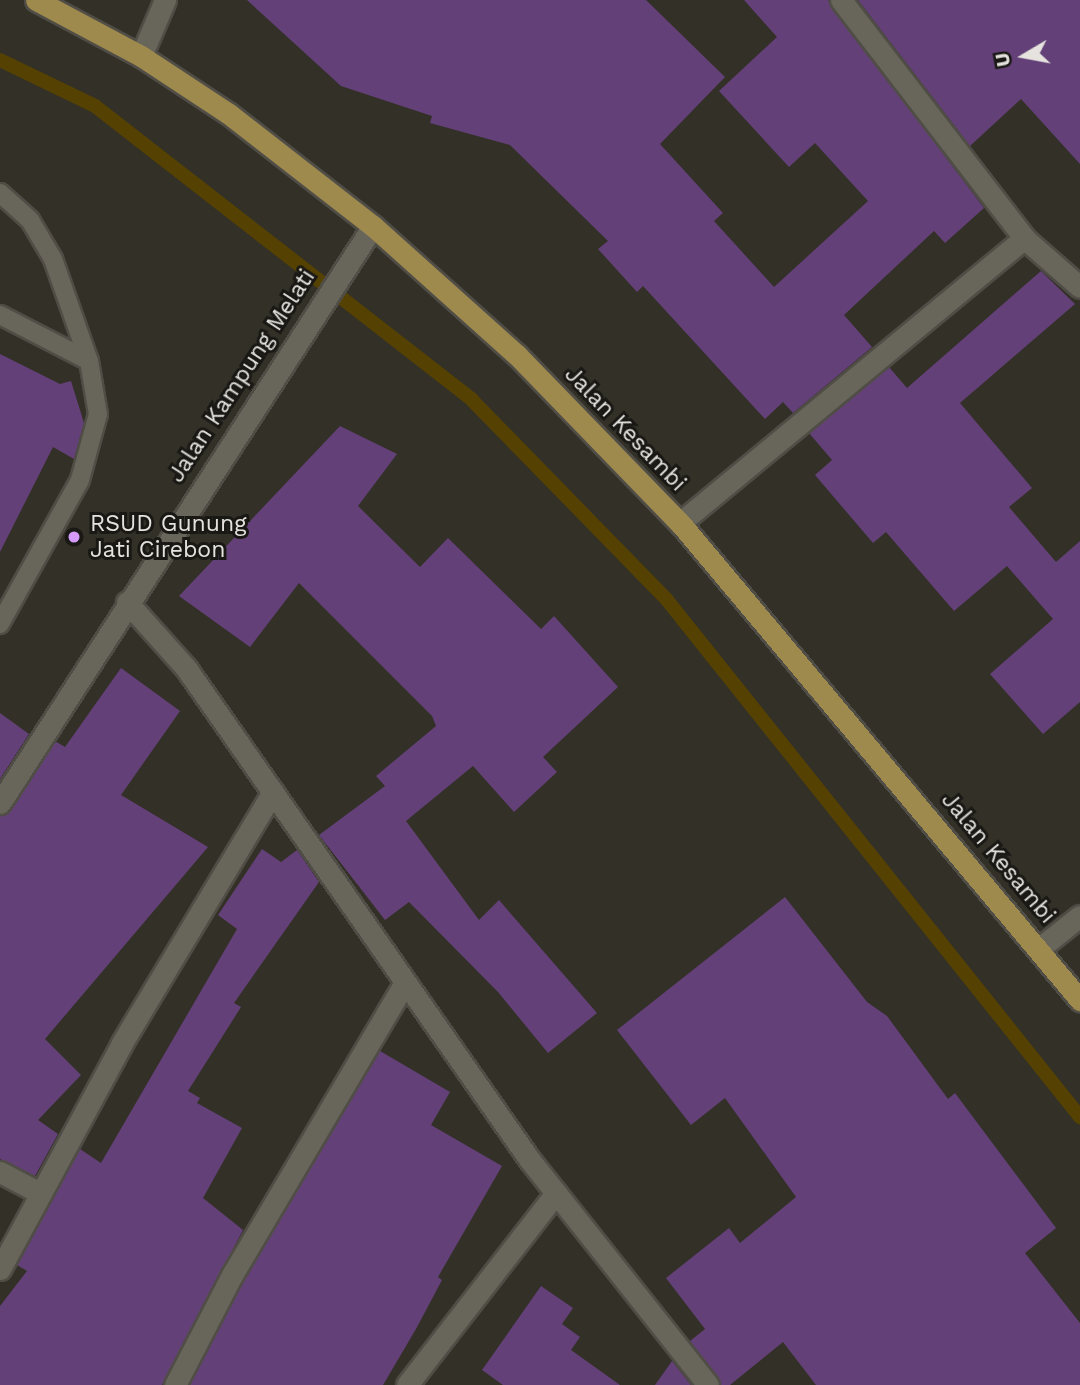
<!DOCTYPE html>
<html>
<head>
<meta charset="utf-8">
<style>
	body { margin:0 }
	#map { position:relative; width:1080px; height:1385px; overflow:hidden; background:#333027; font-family:"Work Sans",sans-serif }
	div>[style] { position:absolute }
	.stream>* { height:14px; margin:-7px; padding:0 7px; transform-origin:7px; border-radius:7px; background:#554202 }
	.building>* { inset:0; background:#634078 }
	.roads { filter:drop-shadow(2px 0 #504d46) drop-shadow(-2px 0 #504d46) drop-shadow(0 2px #504d46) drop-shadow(0 -2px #504d46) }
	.lane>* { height:18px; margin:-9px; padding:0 9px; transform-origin:9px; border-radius:9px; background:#68655b }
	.street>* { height:21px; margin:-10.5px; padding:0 10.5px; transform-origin:10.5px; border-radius:10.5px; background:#68655b }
	.primary>* { height:21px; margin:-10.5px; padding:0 10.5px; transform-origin:10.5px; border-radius:10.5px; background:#9f8a4d }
	.dots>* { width:19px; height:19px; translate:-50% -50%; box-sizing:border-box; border:4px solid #191814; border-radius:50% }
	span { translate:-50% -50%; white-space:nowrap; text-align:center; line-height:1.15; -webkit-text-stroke:6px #191814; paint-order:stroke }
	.street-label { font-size:23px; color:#e6e3de }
	.poi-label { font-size:23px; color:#e6e3de }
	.left { translate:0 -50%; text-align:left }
	.north { position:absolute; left:989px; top:21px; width:70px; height:70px; -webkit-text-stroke:5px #191814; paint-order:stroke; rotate:260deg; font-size:19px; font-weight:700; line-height:28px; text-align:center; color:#e6e3de }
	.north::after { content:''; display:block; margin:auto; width:24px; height:32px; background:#e6e3de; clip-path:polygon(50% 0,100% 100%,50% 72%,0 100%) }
</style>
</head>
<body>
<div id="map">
	<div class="stream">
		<i style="left:0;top:60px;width:106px;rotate:25.8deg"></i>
		<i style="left:95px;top:106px;width:478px;rotate:37.9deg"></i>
		<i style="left:472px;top:400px;width:279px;rotate:45.7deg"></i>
		<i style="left:667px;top:600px;width:662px;rotate:51.38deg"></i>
	</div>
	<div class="building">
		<i style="clip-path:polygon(247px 0,646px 0,725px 77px,660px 144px,723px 213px,714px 221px,774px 287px,868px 201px,815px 143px,789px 167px,719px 91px,777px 37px,744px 0,828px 0,984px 208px,945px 243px,934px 231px,844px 315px,872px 347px,793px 413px,783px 402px,765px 419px,643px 286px,637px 292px,598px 249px,608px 241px,510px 145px,430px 123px,432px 116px,341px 86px)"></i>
		<i style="clip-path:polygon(858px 0,1080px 0,1080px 164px,1021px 99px,970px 146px)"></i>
		<i style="clip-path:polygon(1041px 271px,1075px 304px,960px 403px,1032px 488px,1009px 507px,1056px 562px,1080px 541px,1080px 702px,1043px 734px,990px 674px,1053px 619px,1007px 566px,954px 611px,886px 532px,873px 543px,815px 475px,832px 460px,809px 433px,889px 367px,907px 388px)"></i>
		<i style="clip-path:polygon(0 354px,60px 384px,71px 381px,84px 423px,74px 459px,53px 447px,0 552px)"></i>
		<i style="clip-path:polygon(340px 426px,397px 454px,358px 506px,420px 567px,448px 538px,541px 629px,554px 616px,618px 687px,543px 757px,557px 772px,514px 812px,473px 766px,406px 821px,479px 920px,499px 900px,597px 1013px,548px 1053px,498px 992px,409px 902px,385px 920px,319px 835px,385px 786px,376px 776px,436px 726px,432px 716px,299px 583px,250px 647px,179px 596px)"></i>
		<i style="clip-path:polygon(121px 668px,180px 711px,121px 795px,208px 847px,45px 1039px,81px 1075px,38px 1120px,58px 1134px,35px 1176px,0 1159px,0 816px,11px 810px,55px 741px,65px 747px)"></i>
		<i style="clip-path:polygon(0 713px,29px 734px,0 779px)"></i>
		<i style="clip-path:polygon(262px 849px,281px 862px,297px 850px,319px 882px,234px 1003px,241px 1007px,188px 1091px,200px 1098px,197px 1103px,242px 1128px,203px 1198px,243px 1230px,162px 1385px,0 1385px,0 1306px,27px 1271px,17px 1265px,80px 1149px,101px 1163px,237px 929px,218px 915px)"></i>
		<i style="clip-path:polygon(785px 897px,867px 1002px,887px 1016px,948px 1099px,955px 1093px,1056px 1228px,1025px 1253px,1080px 1323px,1080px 1385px,816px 1385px,783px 1342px,730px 1385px,721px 1385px,690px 1341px,705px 1329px,666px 1278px,729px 1228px,740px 1243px,796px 1197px,725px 1098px,691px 1125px,617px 1030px)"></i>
		<i style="clip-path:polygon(380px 1051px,450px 1092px,431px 1125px,502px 1166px,438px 1277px,442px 1280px,416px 1329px,383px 1385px,190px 1385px,243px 1281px)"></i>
		<i style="clip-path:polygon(541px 1286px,573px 1308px,562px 1324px,580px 1337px,571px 1350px,620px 1385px,503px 1385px,482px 1370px)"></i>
		<i style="clip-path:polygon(672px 1361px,691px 1385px,655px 1385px)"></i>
	</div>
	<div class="roads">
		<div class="lane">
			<i style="left:0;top:193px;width:40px;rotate:42deg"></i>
			<i style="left:30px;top:220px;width:45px;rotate:59.5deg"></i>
			<i style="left:53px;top:259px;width:108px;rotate:70.6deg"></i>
			<i style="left:89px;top:361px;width:54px;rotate:80.4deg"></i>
			<i style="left:98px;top:414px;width:68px;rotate:105.3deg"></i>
			<i style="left:80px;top:480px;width:165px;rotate:119.1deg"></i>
			<i style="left:0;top:315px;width:100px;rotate:27.3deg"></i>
		</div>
		<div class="street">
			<i style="left:841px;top:0;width:300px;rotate:52.4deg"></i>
			<i style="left:1024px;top:238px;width:74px;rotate:41.2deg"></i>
			<i style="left:141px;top:56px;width:61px;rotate:-66.8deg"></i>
			<i style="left:680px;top:523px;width:447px;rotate:-39.6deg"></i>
			<i style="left:127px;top:602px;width:89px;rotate:48.2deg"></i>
			<i style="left:186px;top:668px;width:599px;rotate:55.06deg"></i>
			<i style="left:529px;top:1159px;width:288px;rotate:51.6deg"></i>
			<i style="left:0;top:803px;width:687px;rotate:-57.12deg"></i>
			<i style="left:1040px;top:948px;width:51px;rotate:-38.7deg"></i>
			<i style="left:0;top:1172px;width:43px;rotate:27.8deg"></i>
			<i style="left:0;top:1269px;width:257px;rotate:-61.6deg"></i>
			<i style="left:122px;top:1043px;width:293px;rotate:-59deg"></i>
			<i style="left:175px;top:1385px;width:124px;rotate:-62.6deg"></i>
			<i style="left:232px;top:1275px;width:339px;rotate:-59.4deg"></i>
			<i style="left:407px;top:1385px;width:243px;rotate:-52.2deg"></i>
		</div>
		<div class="primary">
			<i style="left:36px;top:0;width:119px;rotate:28.1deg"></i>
			<i style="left:141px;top:56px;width:105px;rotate:33.4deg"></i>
			<i style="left:229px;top:114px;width:182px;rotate:37.9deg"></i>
			<i style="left:373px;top:226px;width:193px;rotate:41.9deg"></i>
			<i style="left:517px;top:355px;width:234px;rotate:45.9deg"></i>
			<i style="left:680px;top:523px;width:623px;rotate:50.02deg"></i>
		</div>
	</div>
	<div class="dots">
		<i style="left:74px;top:537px;background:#d69bfa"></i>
	</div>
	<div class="street-label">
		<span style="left:242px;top:376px;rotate:-57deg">Jalan Kampung Melati</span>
		<span style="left:625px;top:429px;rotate:46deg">Jalan Kesambi</span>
		<span style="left:998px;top:858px;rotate:50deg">Jalan Kesambi</span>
	</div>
	<div class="poi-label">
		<span class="left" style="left:90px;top:537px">RSUD Gunung<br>Jati Cirebon</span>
	</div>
	<div class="north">U</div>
</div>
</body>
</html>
